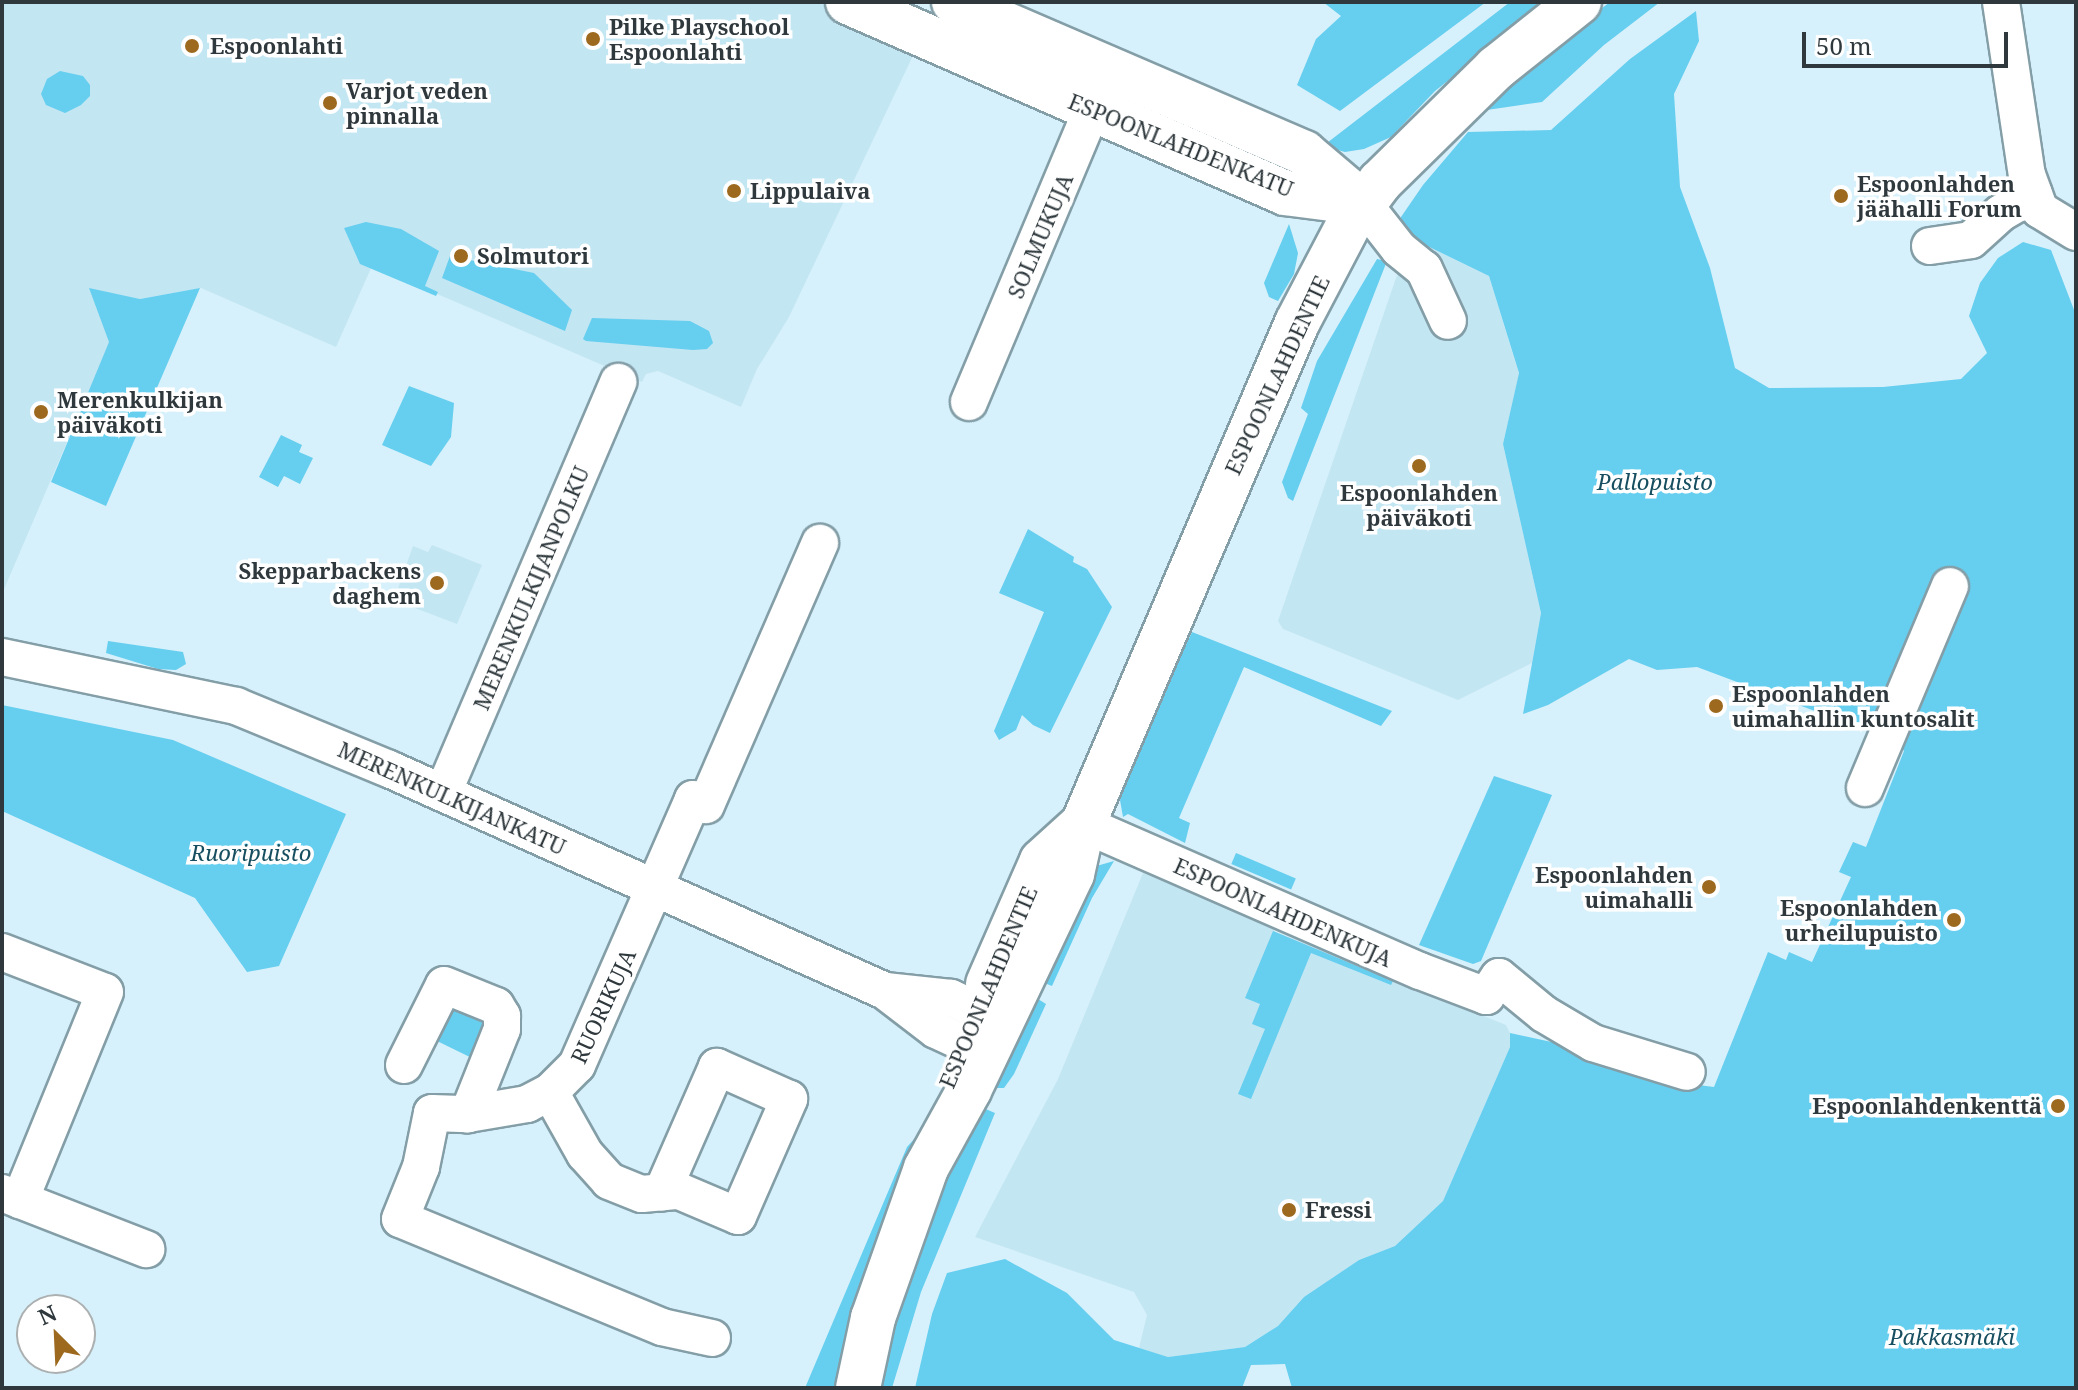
<!DOCTYPE html>
<html>
<head>
<meta charset="utf-8">
<style>
	body { margin:0 }
	#map { position:relative; width:2078px; height:1390px; overflow:hidden; background:#d6f1fb; font-family:"Noto Serif",serif }
	div>[style] { position:absolute }
	.built>* { inset:0; background:#c3e6f3 }
	.green>* { inset:0; background:#66ceef; transform-origin:0 0 }
	.roads { filter:drop-shadow(2px 0 #849ea7) drop-shadow(-2px 0 #849ea7) drop-shadow(0 2px #849ea7) drop-shadow(0 -2px #849ea7) }
	.minor>* { height:36px; margin:-18px; padding:0 18px; transform-origin:18px; border-radius:18px; background:#fff }
	.major>* { height:44px; margin:-22px; padding:0 22px; transform-origin:22px; border-radius:22px; background:#fff }
	.dots>* { width:22px; height:22px; translate:-50% -50%; box-sizing:border-box; border:4px solid #fff; border-radius:50% }
	span { translate:-50% -50%; white-space:nowrap; text-align:center; line-height:1.15; -webkit-text-stroke:7px #fff; paint-order:stroke }
	.poi-label { font-size:22px; color:#2f393d; font-weight:700 }
	.left { translate:0 -50%; text-align:left }
	.right { translate:-100% -50%; text-align:right }
	.street-label { font-size:22px; color:#2f393d }
	.park-label { font-size:22px; color:#174f60; font-style:italic }
	.frame { position:absolute; inset:0; border:4px solid #2f393d; pointer-events:none }
	.north { position:absolute; left:16px; top:1294px; width:80px; height:80px; box-sizing:border-box; background:#fff; border:2px solid #acb0b1; border-radius:50%; rotate:336deg; font-size:22px; font-weight:700; line-height:32px; text-align:center; color:#2f393d }
	.north::after { content:''; display:block; margin:auto; width:28px; height:36px; background:#9c691e; clip-path:polygon(50% 0,100% 100%,50% 72%,0 100%) }
	.scale { position:absolute; left:1802px; top:32px; width:206px; height:36px; box-sizing:border-box; border:4px solid #2f393d; border-top:0; padding-left:10px; font-size:24px; line-height:28px; white-space:nowrap; color:#2f393d; -webkit-text-stroke:6px #fff; paint-order:stroke }
</style>
</head>
<body>
<div id="map">
	<div class="built">
		<i style="clip-path:polygon(2px 2px,818px 2px,919px 43px,789px 317px,757px 369px,741px 407px,658px 371px,646px 374px,642px 382px,372px 266px,336px 347px,201px 288px,140px 299px,90px 289px,110px 342px,2px 594px)"></i>
		<i style="clip-path:polygon(1415px 240px,1489px 276px,1519px 374px,1503px 444px,1541px 613px,1532px 663px,1458px 700px,1283px 629px,1278px 621px,1396px 278px)"></i>
		<i style="clip-path:polygon(432px 545px,482px 565px,457px 624px,394px 600px,413px 546px,428px 552px)"></i>
		<i style="clip-path:polygon(1143px 873px,1274px 927px,1274px 931px,1506px 1025px,1510px 1033px,1510px 1047px,1443px 1201px,1395px 1246px,1359px 1260px,1304px 1297px,1278px 1326px,1245px 1347px,1168px 1357px,1139px 1348px,1147px 1315px,1134px 1292px,975px 1237px,1058px 1079px)"></i>
	</div>
	<div class="green">
		<i style="clip-path:polygon(1323px 2px,1486px 2px,1340px 111px,1297px 85px,1316px 39px,1341px 16px)"></i>
		<i style="clip-path:polygon(1510px 2px,1548px 2px,1435px 91px,1391px 137px,1364px 149px,1345px 152px,1323px 146px)"></i>
		<i style="clip-path:polygon(1610px 2px,1660px 2px,1604px 45px,1542px 102px,1487px 110px,1563px 38px)"></i>
		<i style="clip-path:polygon(1696px 11px,1699px 41px,1674px 94px,1680px 187px,1710px 268px,1735px 368px,1769px 388px,1883px 387px,1961px 379px,1987px 353px,1969px 316px,1980px 283px,1998px 258px,2023px 242px,2051px 250px,2076px 315px,2076px 1388px,1292px 1388px,1285px 1364px,1251px 1365px,1242px 1388px,915px 1388px,932px 1314px,947px 1273px,1005px 1259px,1067px 1293px,1114px 1340px,1168px 1357px,1245px 1347px,1278px 1326px,1304px 1297px,1359px 1260px,1395px 1246px,1443px 1201px,1510px 1047px,1510px 1033px,1588px 1050px,1682px 1083px,1714px 1087px,1768px 952px,1786px 960px,1789px 952px,1812px 962px,1851px 877px,1839px 872px,1853px 842px,1866px 847px,1904px 751px,1898px 742px,1697px 667px,1657px 670px,1629px 659px,1548px 705px,1523px 714px,1541px 613px,1503px 444px,1519px 373px,1489px 276px,1415px 240px,1401px 224px,1401px 217px,1423px 185px,1468px 132px,1551px 130px,1630px 59px)"></i>
		<i style="clip-path:polygon(60px 71px,83px 76px,90px 85px,90px 96px,81px 105px,65px 113px,46px 105px,41px 94px,47px 79px)"></i>
		<i style="clip-path:polygon(366px 222px,401px 229px,439px 251px,425px 286px,438px 292px,436px 296px,360px 264px,344px 228px)"></i>
		<i style="clip-path:polygon(1289px 224px,1298px 253px,1294px 274px,1278px 301px,1269px 297px,1264px 283px)"></i>
		<i style="clip-path:polygon(450px 256px,534px 273px,572px 310px,565px 331px,442px 278px)"></i>
		<i style="clip-path:polygon(1377px 259px,1387px 261px,1293px 501px,1288px 498px,1282px 482px,1308px 414px,1301px 408px,1317px 361px)"></i>
		<i style="clip-path:polygon(89px 288px,140px 299px,200px 288px,106px 506px,51px 482px,109px 342px)"></i>
		<i style="clip-path:polygon(592px 318px,690px 321px,709px 331px,713px 343px,707px 349px,693px 350px,586px 341px,583px 339px)"></i>
		<i style="clip-path:polygon(409px 386px,454px 403px,451px 437px,431px 466px,382px 445px)"></i>
		<i style="clip-path:polygon(281px 435px,302px 445px,299px 452px,313px 458px,300px 484px,284px 476px,278px 487px,259px 477px)"></i>
		<i style="clip-path:polygon(1028px 529px,1074px 557px,1073px 562px,1087px 569px,1112px 607px,1050px 733px,1033px 725px,1022px 715px,1016px 730px,999px 740px,994px 731px,1044px 612px,999px 593px)"></i>
		<i style="clip-path:polygon(1192px 632px,1392px 711px,1381px 726px,1244px 667px,1179px 818px,1190px 823px,1185px 843px,1128px 814px,1123px 817px,1120px 800px,1127px 771px)"></i>
		<i style="clip-path:polygon(108px 641px,183px 652px,186px 664px,176px 670px,158px 669px,106px 653px)"></i>
		<i style="clip-path:polygon(2px 705px,173px 740px,346px 814px,279px 966px,247px 972px,195px 898px,2px 811px)"></i>
		<i style="clip-path:polygon(1494px 776px,1552px 795px,1481px 961px,1473px 964px,1419px 945px)"></i>
		<i style="left:1236px;top:853px;width:65px;height:12px;rotate:23deg"></i>
		<i style="clip-path:polygon(1114px 861px,1092px 898px,1052px 986px,1034px 979px,1086px 869px)"></i>
		<i style="clip-path:polygon(1273px 931px,1393px 981px,1391px 985px,1311px 953px,1251px 1099px,1238px 1094px,1265px 1029px,1252px 1024px,1260px 1004px,1245px 998px)"></i>
		<i style="clip-path:polygon(1030px 994px,1046px 1004px,1014px 1074px,1004px 1088px,988px 1088px)"></i>
		<i style="left:443px;top:995px;width:57px;height:44px;rotate:26deg"></i>
		<i style="clip-path:polygon(974px 1104px,995px 1113px,921px 1292px,892px 1388px,874px 1388px,902px 1285px)"></i>
		<i style="clip-path:polygon(916px 1137px,883px 1230px,839px 1388px,805px 1388px,907px 1147px)"></i>
	</div>
	<div class="roads">
		<div class="minor">
			<i style="left:2001px;top:2px;width:175px;rotate:81.5deg"></i>
			<i style="left:2027px;top:175px;width:37px;rotate:70deg"></i>
			<i style="left:2040px;top:210px;width:42px;rotate:31.4deg"></i>
			<i style="left:1363px;top:203px;width:58px;rotate:52deg"></i>
			<i style="left:1399px;top:249px;width:32px;rotate:39deg"></i>
			<i style="left:1424px;top:269px;width:57px;rotate:65.2deg"></i>
			<i style="left:1930px;top:246px;width:41px;rotate:-8.3deg"></i>
			<i style="left:1971px;top:240px;width:40px;rotate:-42deg"></i>
			<i style="left:2001px;top:213px;width:38px;rotate:-30deg"></i>
			<i style="left:969px;top:402px;width:343px;rotate:-67.2deg"></i>
			<i style="left:2px;top:657px;width:239px;rotate:11.8deg"></i>
			<i style="left:236px;top:706px;width:165px;rotate:22.4deg"></i>
			<i style="left:389px;top:769px;width:543px;rotate:24.11deg"></i>
			<i style="left:885px;top:991px;width:64px;rotate:37.4deg"></i>
			<i style="left:936px;top:1030px;width:29px;rotate:25deg"></i>
			<i style="left:962px;top:1042px;width:35px;rotate:-13deg"></i>
			<i style="left:996px;top:1034px;width:31px;rotate:-128deg"></i>
			<i style="left:977px;top:1010px;width:29px;rotate:-155deg"></i>
			<i style="left:951px;top:998px;width:66px;rotate:-173.9deg"></i>
			<i style="left:1865px;top:788px;width:219px;rotate:-67.2deg"></i>
			<i style="left:443px;top:793px;width:447px;rotate:-66.9deg"></i>
			<i style="left:1083px;top:824px;width:368px;rotate:23.6deg"></i>
			<i style="left:1420px;top:971px;width:71px;rotate:20.7deg"></i>
			<i style="left:1486px;top:996px;width:23px;rotate:-56deg"></i>
			<i style="left:1499px;top:977px;width:58px;rotate:39.4deg"></i>
			<i style="left:1544px;top:1014px;width:57px;rotate:30.6deg"></i>
			<i style="left:1593px;top:1043px;width:98px;rotate:17.1deg"></i>
			<i style="left:2px;top:952px;width:110px;rotate:21.2deg"></i>
			<i style="left:105px;top:992px;width:225px;rotate:112.2deg"></i>
			<i style="left:404px;top:1065px;width:89px;rotate:-63.4deg"></i>
			<i style="left:444px;top:985px;width:56px;rotate:22deg"></i>
			<i style="left:496px;top:1006px;width:12px;rotate:59deg"></i>
			<i style="left:502px;top:1016px;width:13px;rotate:90deg"></i>
			<i style="left:502px;top:1029px;width:92px;rotate:111.8deg"></i>
			<i style="left:550px;top:1092px;width:71px;rotate:60.6deg"></i>
			<i style="left:585px;top:1154px;width:36px;rotate:48deg"></i>
			<i style="left:609px;top:1181px;width:35px;rotate:22deg"></i>
			<i style="left:642px;top:1194px;width:37px;rotate:-5deg"></i>
			<i style="left:679px;top:1191px;width:64px;rotate:23deg"></i>
			<i style="left:738px;top:1216px;width:128px;rotate:-66.4deg"></i>
			<i style="left:789px;top:1099px;width:79px;rotate:-156deg"></i>
			<i style="left:717px;top:1067px;width:137px;rotate:113.7deg"></i>
			<i style="left:2px;top:1193px;width:155px;rotate:21.3deg"></i>
			<i style="left:712px;top:1338px;width:51px;rotate:-167.6deg"></i>
			<i style="left:662px;top:1327px;width:283px;rotate:-157.6deg"></i>
			<i style="left:400px;top:1219px;width:56px;rotate:-68deg"></i>
			<i style="left:421px;top:1167px;width:55px;rotate:-78.5deg"></i>
			<i style="left:432px;top:1113px;width:36px;rotate:2deg"></i>
			<i style="left:468px;top:1114px;width:60px;rotate:-9.6deg"></i>
			<i style="left:527px;top:1104px;width:26px;rotate:-28deg"></i>
			<i style="left:550px;top:1092px;width:38px;rotate:-45deg"></i>
			<i style="left:577px;top:1065px;width:290px;rotate:-66.4deg"></i>
			<i style="left:693px;top:799px;width:14px;rotate:25deg"></i>
			<i style="left:706px;top:805px;width:286px;rotate:-66.5deg"></i>
		</div>
		<div class="major">
			<i style="left:848px;top:2px;width:477px;rotate:23.6deg"></i>
			<i style="left:1285px;top:193px;width:79px;rotate:7.3deg"></i>
			<i style="left:954px;top:2px;width:381px;rotate:23.3deg"></i>
			<i style="left:1304px;top:153px;width:77px;rotate:40.3deg"></i>
			<i style="left:988px;top:984px;width:134px;rotate:-66.3deg"></i>
			<i style="left:1042px;top:861px;width:55px;rotate:-42.1deg"></i>
			<i style="left:858px;top:1388px;width:72px;rotate:-77.9deg"></i>
			<i style="left:873px;top:1318px;width:159px;rotate:-70.5deg"></i>
			<i style="left:926px;top:1168px;width:89px;rotate:-61.1deg"></i>
			<i style="left:969px;top:1090px;width:239px;rotate:-64.5deg"></i>
			<i style="left:1072px;top:874px;width:51px;rotate:-77.6deg"></i>
			<i style="left:1083px;top:824px;width:545px;rotate:-66.87deg"></i>
			<i style="left:1297px;top:323px;width:114px;rotate:-62.3deg"></i>
			<i style="left:1350px;top:222px;width:50px;rotate:-53.1deg"></i>
			<i style="left:1380px;top:182px;width:163px;rotate:-44.5deg"></i>
			<i style="left:1496px;top:68px;width:106px;rotate:-38.5deg"></i>
		</div>
	</div>
	<div class="dots">
		<i style="left:593px;top:39px;background:#9c691e"></i>
		<i style="left:192px;top:46px;background:#9c691e"></i>
		<i style="left:330px;top:103px;background:#9c691e"></i>
		<i style="left:734px;top:191px;background:#9c691e"></i>
		<i style="left:1841px;top:196px;background:#9c691e"></i>
		<i style="left:461px;top:256px;background:#9c691e"></i>
		<i style="left:41px;top:412px;background:#9c691e"></i>
		<i style="left:1419px;top:466px;background:#9c691e"></i>
		<i style="left:437px;top:583px;background:#9c691e"></i>
		<i style="left:1716px;top:706px;background:#9c691e"></i>
		<i style="left:1709px;top:887px;background:#9c691e"></i>
		<i style="left:1954px;top:920px;background:#9c691e"></i>
		<i style="left:2058px;top:1106px;background:#9c691e"></i>
		<i style="left:1289px;top:1210px;background:#9c691e"></i>
	</div>
	<div class="poi-label">
		<span class="left" style="left:609px;top:39px">Pilke Playschool<br>Espoonlahti</span>
		<span class="left" style="left:210px;top:46px">Espoonlahti</span>
		<span class="left" style="left:346px;top:103px">Varjot veden<br>pinnalla</span>
		<span class="left" style="left:1857px;top:196px">Espoonlahden<br>jäähalli Forum</span>
		<span class="left" style="left:750px;top:191px">Lippulaiva</span>
		<span class="left" style="left:477px;top:256px">Solmutori</span>
		<span class="left" style="left:57px;top:412px">Merenkulkijan<br>päiväkoti</span>
		<span style="left:1419px;top:505px">Espoonlahden<br>päiväkoti</span>
		<span class="right" style="left:421px;top:583px">Skepparbackens<br>daghem</span>
		<span class="left" style="left:1732px;top:706px">Espoonlahden<br>uimahallin kuntosalit</span>
		<span class="right" style="left:1693px;top:887px">Espoonlahden<br>uimahalli</span>
		<span class="right" style="left:1938px;top:920px">Espoonlahden<br>urheilupuisto</span>
		<span class="right" style="left:2042px;top:1106px">Espoonlahdenkenttä</span>
		<span class="left" style="left:1305px;top:1210px">Fressi</span>
	</div>
	<div class="street-label">
		<span style="left:1181px;top:145px;rotate:22deg">ESPOONLAHDENKATU</span>
		<span style="left:1040px;top:236px;rotate:-67deg">SOLMUKUJA</span>
		<span style="left:1277px;top:375px;rotate:-65deg">ESPOONLAHDENTIE</span>
		<span style="left:531px;top:588px;rotate:-67deg">MERENKULKIJANPOLKU</span>
		<span style="left:452px;top:798px;rotate:24deg">MERENKULKIJANKATU</span>
		<span style="left:1283px;top:912px;rotate:24deg">ESPOONLAHDENKUJA</span>
		<span style="left:988px;top:987px;rotate:-67deg">ESPOONLAHDENTIE</span>
		<span style="left:603px;top:1006px;rotate:-65deg">RUORIKUJA</span>
	</div>
	<div class="park-label">
		<span style="left:1655px;top:482px">Pallopuisto</span>
		<span style="left:251px;top:853px">Ruoripuisto</span>
		<span style="left:1952px;top:1337px">Pakkasmäki</span>
	</div>
	<div class="frame"></div>
	<div class="north">N</div>
	<div class="scale">50 m</div>
</div>
</body>
</html>
